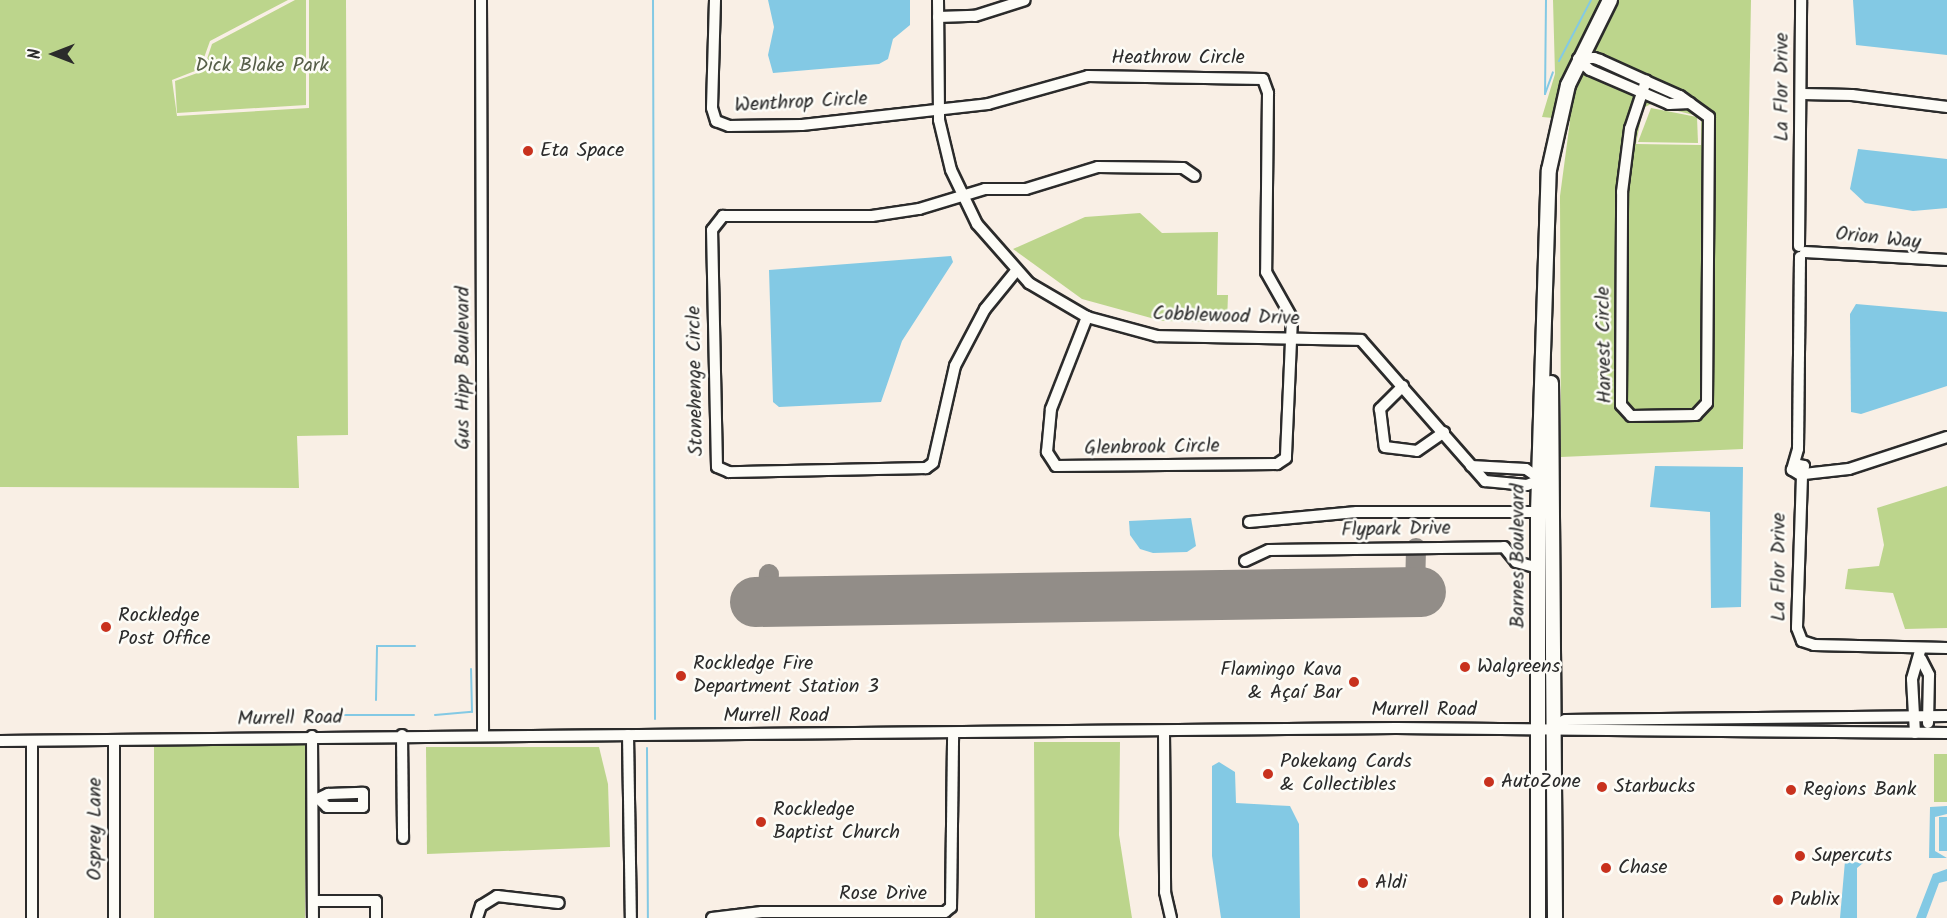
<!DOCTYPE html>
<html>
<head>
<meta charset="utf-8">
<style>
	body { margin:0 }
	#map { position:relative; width:1947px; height:918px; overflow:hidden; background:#f9efe5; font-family:Kalam,sans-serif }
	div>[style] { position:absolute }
	.green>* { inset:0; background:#bcd58c; transform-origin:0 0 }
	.water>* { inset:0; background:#83c9e4; transform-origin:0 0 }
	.stream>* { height:2px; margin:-1px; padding:0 1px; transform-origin:1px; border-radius:1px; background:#83c9e4 }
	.taxiway>* { height:20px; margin:-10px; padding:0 10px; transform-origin:10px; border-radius:10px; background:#928d88 }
	.runway>* { height:50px; margin:-25px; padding:0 25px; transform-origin:25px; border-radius:25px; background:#928d88 }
	.roads { filter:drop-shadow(2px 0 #2b2b2b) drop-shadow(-2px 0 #2b2b2b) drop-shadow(0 2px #2b2b2b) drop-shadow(0 -2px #2b2b2b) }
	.minor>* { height:10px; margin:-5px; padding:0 5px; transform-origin:5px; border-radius:5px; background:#fdfcf7 }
	.major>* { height:14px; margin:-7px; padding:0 7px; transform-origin:7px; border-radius:7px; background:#fdfcf7 }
	.dots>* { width:16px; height:16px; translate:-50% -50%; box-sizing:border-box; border:3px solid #fdfcf7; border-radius:50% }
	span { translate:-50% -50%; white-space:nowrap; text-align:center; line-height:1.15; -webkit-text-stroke:5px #fdfcf7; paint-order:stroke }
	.street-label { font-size:20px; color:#2b2b2b }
	.park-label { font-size:20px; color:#565e48 }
	.poi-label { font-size:20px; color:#2b2b2b }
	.left { translate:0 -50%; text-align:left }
	.right { translate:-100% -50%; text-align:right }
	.north { position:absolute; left:24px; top:24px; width:60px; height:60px; -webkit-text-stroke:4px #fdfcf7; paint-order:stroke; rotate:270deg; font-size:16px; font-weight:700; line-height:24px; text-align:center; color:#2b2b2b }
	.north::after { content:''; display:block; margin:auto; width:21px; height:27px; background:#2b2b2b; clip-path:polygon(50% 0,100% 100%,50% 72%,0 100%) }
</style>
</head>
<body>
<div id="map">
	<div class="green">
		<i style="clip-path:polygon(0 0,288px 0,210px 41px,200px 69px,172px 80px,177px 116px,309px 108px,309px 0,346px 0,348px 435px,297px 436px,299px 488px,0 487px)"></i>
		<i style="clip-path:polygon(295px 0,306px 0,306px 105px,177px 113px,175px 81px,203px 71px,212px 44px)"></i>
		<i style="clip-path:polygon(1553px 0,1605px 0,1574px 57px,1553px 118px,1542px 117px,1555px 74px)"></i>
		<i style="clip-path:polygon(evenodd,1614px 0,1751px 0,1743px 449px,1561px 457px,1560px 196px,1570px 121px,1562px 119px,1572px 86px,1614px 0,1651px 104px,1701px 117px,1701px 145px,1636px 144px,1643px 108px,1651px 104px)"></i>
		<i style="clip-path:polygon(1651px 108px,1697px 117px,1698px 143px,1638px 142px)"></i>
		<i style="clip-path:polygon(1140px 213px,1162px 233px,1218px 232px,1217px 295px,1228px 295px,1227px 322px,1162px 321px,1082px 299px,1013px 249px,1085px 217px)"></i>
		<i style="clip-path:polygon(1947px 486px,1947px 628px,1905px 629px,1893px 593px,1845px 589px,1848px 569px,1879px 566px,1884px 545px,1877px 508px)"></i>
		<i style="clip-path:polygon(1034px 742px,1120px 742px,1119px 835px,1132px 918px,1035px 918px)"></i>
		<i style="left:154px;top:743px;width:151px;height:175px"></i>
		<i style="clip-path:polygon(426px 747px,599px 747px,608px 784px,610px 847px,427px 854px)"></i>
		<i style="left:1934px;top:754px;width:13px;height:48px"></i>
	</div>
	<div class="water">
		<i style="clip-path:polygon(768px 0,910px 0,910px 25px,893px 39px,888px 59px,879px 64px,773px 73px,768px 55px,774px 27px)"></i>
		<i style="clip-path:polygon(1853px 0,1947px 0,1947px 55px,1856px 45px)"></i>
		<i style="clip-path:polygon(1858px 149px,1947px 159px,1947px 208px,1913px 211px,1865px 203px,1850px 189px)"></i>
		<i style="clip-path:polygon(951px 256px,953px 262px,902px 341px,881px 402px,779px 407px,773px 402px,769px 270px)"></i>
		<i style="clip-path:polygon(1856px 304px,1947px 312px,1947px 386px,1861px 414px,1851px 412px,1850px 314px)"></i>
		<i style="clip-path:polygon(1655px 466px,1743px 467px,1741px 607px,1711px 608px,1710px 512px,1650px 507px)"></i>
		<i style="clip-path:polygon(1191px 518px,1196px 546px,1187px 552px,1153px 553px,1140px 549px,1130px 535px,1129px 521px)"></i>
		<i style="clip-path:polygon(1219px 762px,1235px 772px,1236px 803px,1290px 806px,1299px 824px,1300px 918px,1221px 918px,1212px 856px,1212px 766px)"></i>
		<i style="clip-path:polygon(1947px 806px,1947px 814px,1935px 817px,1935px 851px,1947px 858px,1929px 858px,1930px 807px)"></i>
		<i style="left:1939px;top:817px;width:8px;height:34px"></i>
		<i style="clip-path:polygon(1845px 861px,1863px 863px,1857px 868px,1857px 918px,1840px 918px)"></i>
		<i style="clip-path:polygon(1947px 869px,1947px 881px,1939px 883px,1926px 918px,1916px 918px,1933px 874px)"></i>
	</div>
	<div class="stream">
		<i style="left:653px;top:0;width:719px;rotate:89.84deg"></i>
		<i style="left:1546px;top:0;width:94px;rotate:90.6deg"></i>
		<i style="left:1545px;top:94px;width:23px;rotate:-70deg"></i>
		<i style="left:1559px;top:61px;width:69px;rotate:-62.3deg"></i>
		<i style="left:376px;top:700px;width:54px;rotate:-88.9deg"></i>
		<i style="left:377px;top:646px;width:38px"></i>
		<i style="left:326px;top:715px;width:88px"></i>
		<i style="left:435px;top:715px;width:37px;rotate:-5deg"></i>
		<i style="left:472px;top:712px;width:43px;rotate:-91.3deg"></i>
		<i style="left:647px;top:748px;width:170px;rotate:89.7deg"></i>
	</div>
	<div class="taxiway">
		<i style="left:1415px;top:592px;width:44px;rotate:-88.7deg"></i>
		<i style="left:767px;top:602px;width:28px;rotate:-86deg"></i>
	</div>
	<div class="runway">
		<i style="left:755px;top:602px;width:666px;rotate:-0.86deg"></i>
	</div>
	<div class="roads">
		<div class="minor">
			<i style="left:481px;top:0;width:736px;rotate:89.84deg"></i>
			<i style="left:715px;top:0;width:108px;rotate:91.6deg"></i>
			<i style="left:712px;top:108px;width:14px;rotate:73deg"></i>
			<i style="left:716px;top:121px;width:14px;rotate:21deg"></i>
			<i style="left:729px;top:126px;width:73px;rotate:-0.8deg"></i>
			<i style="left:802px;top:125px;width:187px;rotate:-6.4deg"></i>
			<i style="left:988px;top:104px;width:104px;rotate:-15.6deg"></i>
			<i style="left:1088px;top:76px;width:175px;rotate:1deg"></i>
			<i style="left:1263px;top:79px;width:15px;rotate:70deg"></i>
			<i style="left:1268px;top:93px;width:179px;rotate:90.6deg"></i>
			<i style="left:1266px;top:272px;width:53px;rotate:60.5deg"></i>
			<i style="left:1292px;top:318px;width:140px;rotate:92.5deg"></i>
			<i style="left:1286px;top:458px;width:11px;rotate:146deg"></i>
			<i style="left:1277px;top:464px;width:221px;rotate:179.5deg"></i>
			<i style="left:1056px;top:466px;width:17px;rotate:-123deg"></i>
			<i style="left:1047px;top:452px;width:43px;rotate:-84.7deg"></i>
			<i style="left:1051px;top:409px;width:99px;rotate:-68.6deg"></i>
			<i style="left:938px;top:0;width:120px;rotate:89.5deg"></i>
			<i style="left:939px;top:120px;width:51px;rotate:76.5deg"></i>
			<i style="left:951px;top:170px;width:60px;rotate:64.3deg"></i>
			<i style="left:977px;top:224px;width:79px;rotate:48.6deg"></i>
			<i style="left:1029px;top:283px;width:67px;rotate:30.4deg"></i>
			<i style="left:1087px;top:317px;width:73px;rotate:15.2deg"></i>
			<i style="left:1157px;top:336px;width:204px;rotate:1.1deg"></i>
			<i style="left:1361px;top:340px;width:188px;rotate:48.7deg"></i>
			<i style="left:1485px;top:481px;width:42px;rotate:5.4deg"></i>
			<i style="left:1527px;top:485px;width:19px;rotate:-21deg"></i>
			<i style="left:938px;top:17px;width:37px;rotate:-2deg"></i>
			<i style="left:975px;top:16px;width:52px;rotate:-17.7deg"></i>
			<i style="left:1578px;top:59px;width:16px;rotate:-4deg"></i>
			<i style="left:1594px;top:58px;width:6px;rotate:18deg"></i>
			<i style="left:1600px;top:60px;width:51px;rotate:24.5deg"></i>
			<i style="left:1646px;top:81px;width:37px;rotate:24deg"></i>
			<i style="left:1680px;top:96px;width:36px;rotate:36deg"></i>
			<i style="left:1709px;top:117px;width:286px;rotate:90.4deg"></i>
			<i style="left:1707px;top:403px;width:16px;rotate:133deg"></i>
			<i style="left:1696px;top:415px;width:65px;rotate:179.1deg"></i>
			<i style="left:1631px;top:416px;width:15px;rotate:-132deg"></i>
			<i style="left:1621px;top:405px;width:213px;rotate:-89.7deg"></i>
			<i style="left:1622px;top:192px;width:64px;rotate:-82.8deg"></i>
			<i style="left:1630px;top:129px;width:51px;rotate:-71.6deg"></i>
			<i style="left:1578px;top:59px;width:16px;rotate:43deg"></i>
			<i style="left:1590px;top:70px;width:86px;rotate:23.3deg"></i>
			<i style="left:1669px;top:104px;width:21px;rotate:-3deg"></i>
			<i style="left:1802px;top:94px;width:50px;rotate:1.1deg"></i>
			<i style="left:1852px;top:95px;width:96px;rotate:7.2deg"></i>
			<i style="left:1799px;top:246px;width:246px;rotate:-89.5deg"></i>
			<i style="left:1805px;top:252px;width:142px;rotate:3.2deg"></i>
			<i style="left:1016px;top:271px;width:49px;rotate:129.2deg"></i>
			<i style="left:985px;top:309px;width:64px;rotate:117.8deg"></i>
			<i style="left:955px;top:366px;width:99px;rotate:102.8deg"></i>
			<i style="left:933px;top:463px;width:9px;rotate:144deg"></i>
			<i style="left:926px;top:468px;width:197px;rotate:178.8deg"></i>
			<i style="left:729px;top:472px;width:13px;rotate:-157deg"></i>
			<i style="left:717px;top:467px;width:237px;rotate:-91.2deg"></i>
			<i style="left:712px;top:230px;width:18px;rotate:-52deg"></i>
			<i style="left:723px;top:216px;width:149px"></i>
			<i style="left:872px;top:216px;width:48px;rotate:-8.5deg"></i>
			<i style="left:919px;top:209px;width:69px;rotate:-16.9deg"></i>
			<i style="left:985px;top:189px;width:41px"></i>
			<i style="left:1026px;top:189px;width:75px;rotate:-17deg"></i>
			<i style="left:1098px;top:167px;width:85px;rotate:0.7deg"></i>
			<i style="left:1183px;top:168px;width:14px;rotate:34deg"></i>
			<i style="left:1403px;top:386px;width:33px;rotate:135deg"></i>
			<i style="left:1380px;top:409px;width:38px;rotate:83deg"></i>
			<i style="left:1385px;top:447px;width:32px;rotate:7deg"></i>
			<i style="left:1417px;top:451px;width:33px;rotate:-35deg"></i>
			<i style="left:1794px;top:464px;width:10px;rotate:11deg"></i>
			<i style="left:1804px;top:466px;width:10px;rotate:101deg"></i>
			<i style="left:1802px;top:476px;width:12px;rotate:-149deg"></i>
			<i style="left:1792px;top:470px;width:22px;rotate:-74deg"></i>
			<i style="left:1798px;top:449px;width:192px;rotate:-89.4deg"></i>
			<i style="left:1471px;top:466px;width:55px;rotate:3.1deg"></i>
			<i style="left:1526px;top:469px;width:16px;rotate:35deg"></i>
			<i style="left:1804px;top:474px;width:45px;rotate:-6.3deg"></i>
			<i style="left:1849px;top:469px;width:103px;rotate:-18.1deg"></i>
			<i style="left:1802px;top:476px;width:152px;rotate:91.9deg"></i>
			<i style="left:1797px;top:628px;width:14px;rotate:69deg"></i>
			<i style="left:1802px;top:641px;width:13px;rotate:18deg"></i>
			<i style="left:1814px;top:645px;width:133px;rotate:1.3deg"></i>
			<i style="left:1249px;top:522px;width:108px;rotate:-5.3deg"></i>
			<i style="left:1357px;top:512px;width:181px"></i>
			<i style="left:1245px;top:561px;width:26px;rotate:-25deg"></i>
			<i style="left:1269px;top:550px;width:235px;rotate:-0.7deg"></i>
			<i style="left:1504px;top:547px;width:19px;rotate:51deg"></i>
			<i style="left:1516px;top:562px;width:23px;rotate:15deg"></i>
			<i style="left:1921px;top:659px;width:18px;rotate:63deg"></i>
			<i style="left:1929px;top:675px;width:48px;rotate:91.2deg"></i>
			<i style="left:1553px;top:728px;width:14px;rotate:-34deg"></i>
			<i style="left:1565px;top:720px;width:382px;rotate:-0.6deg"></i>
			<i style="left:1164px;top:732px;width:160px;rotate:89.6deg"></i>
			<i style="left:1165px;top:892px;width:27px;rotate:77deg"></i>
			<i style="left:1915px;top:733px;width:54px;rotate:-93.2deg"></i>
			<i style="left:1912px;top:679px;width:32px;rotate:-74deg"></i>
			<i style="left:402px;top:735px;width:103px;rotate:89.4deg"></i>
			<i style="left:628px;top:735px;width:183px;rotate:89.1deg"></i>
			<i style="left:312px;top:736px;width:182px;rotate:89.7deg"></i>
			<i style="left:114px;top:740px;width:178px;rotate:90deg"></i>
			<i style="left:0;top:741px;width:1396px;rotate:-0.53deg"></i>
			<i style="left:1396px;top:728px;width:551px;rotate:0.52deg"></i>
			<i style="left:313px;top:801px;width:17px;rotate:-25deg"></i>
			<i style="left:328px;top:794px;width:35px;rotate:-2deg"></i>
			<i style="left:363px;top:793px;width:14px;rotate:90deg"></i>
			<i style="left:363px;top:807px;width:36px;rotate:180deg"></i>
			<i style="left:327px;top:807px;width:8px;rotate:-135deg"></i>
			<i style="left:313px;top:901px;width:63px"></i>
			<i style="left:376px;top:901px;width:17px;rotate:90deg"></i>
			<i style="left:32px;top:918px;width:177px;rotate:-90deg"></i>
			<i style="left:477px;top:918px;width:13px;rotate:-72deg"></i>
			<i style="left:481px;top:906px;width:19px;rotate:-32deg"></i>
			<i style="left:497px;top:896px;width:62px;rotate:6.4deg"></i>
			<i style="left:712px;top:918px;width:50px;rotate:-6.8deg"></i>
			<i style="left:762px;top:912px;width:183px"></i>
			<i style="left:945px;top:912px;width:8px;rotate:-40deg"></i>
			<i style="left:951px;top:907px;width:174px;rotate:-89.3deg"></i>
		</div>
		<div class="major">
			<i style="left:1551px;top:383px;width:535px;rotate:89.57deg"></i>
			<i style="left:1538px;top:918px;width:406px;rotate:-90deg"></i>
			<i style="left:1538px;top:512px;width:342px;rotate:-88.2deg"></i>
			<i style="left:1549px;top:170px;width:87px;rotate:-77.4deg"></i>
			<i style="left:1568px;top:85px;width:95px;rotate:-63.7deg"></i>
		</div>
	</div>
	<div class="dots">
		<i style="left:528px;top:151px;background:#c8321e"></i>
		<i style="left:106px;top:627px;background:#c8321e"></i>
		<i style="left:1465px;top:667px;background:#c8321e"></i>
		<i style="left:681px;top:676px;background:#c8321e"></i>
		<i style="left:1354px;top:682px;background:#c8321e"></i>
		<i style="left:1268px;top:774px;background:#c8321e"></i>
		<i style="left:1489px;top:782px;background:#c8321e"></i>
		<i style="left:1602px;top:787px;background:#c8321e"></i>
		<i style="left:1791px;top:790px;background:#c8321e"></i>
		<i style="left:761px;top:822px;background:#c8321e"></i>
		<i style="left:1800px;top:856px;background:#c8321e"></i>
		<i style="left:1606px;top:868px;background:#c8321e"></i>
		<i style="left:1363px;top:883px;background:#c8321e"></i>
		<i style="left:1778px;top:900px;background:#c8321e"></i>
	</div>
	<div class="street-label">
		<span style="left:1178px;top:58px">Heathrow Circle</span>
		<span style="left:1783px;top:87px;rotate:-90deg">La Flor Drive</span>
		<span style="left:801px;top:103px;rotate:-3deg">Wenthrop Circle</span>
		<span style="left:1878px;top:239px;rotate:6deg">Orion Way</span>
		<span style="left:1226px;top:317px;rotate:2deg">Cobblewood Drive</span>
		<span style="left:1605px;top:345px;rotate:-91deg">Harvest Circle</span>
		<span style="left:464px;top:368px;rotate:-90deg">Gus Hipp Boulevard</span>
		<span style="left:696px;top:381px;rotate:-91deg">Stonehenge Circle</span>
		<span style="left:1152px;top:448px;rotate:-1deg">Glenbrook Circle</span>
		<span style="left:1396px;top:530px;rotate:-1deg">Flypark Drive</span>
		<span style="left:1519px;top:556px;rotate:-90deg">Barnes Boulevard</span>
		<span style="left:1780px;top:567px;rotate:-90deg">La Flor Drive</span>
		<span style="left:1424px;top:710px">Murrell Road</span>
		<span style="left:776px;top:716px">Murrell Road</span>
		<span style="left:290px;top:719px;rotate:-1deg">Murrell Road</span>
		<span style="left:96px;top:829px;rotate:-90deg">Osprey Lane</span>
		<span style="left:883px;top:894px">Rose Drive</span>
	</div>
	<div class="park-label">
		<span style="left:262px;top:66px">Dick Blake Park</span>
	</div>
	<div class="poi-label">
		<span class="left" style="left:540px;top:151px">Eta Space</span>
		<span class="left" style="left:118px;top:628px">Rockledge<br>Post Office</span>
		<span class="left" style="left:693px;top:676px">Rockledge Fire<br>Department Station 3</span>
		<span class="left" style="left:1477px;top:667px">Walgreens</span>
		<span class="right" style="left:1342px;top:682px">Flamingo Kava<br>&amp; Açaí Bar</span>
		<span class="left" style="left:1280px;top:774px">Pokekang Cards<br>&amp; Collectibles</span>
		<span class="left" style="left:1501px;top:782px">AutoZone</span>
		<span class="left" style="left:1614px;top:787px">Starbucks</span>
		<span class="left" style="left:1803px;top:790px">Regions Bank</span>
		<span class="left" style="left:773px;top:822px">Rockledge<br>Baptist Church</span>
		<span class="left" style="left:1812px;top:856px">Supercuts</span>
		<span class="left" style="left:1618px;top:868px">Chase</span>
		<span class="left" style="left:1375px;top:883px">Aldi</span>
		<span class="left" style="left:1790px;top:900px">Publix</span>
	</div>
	<div class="north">N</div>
</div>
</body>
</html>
